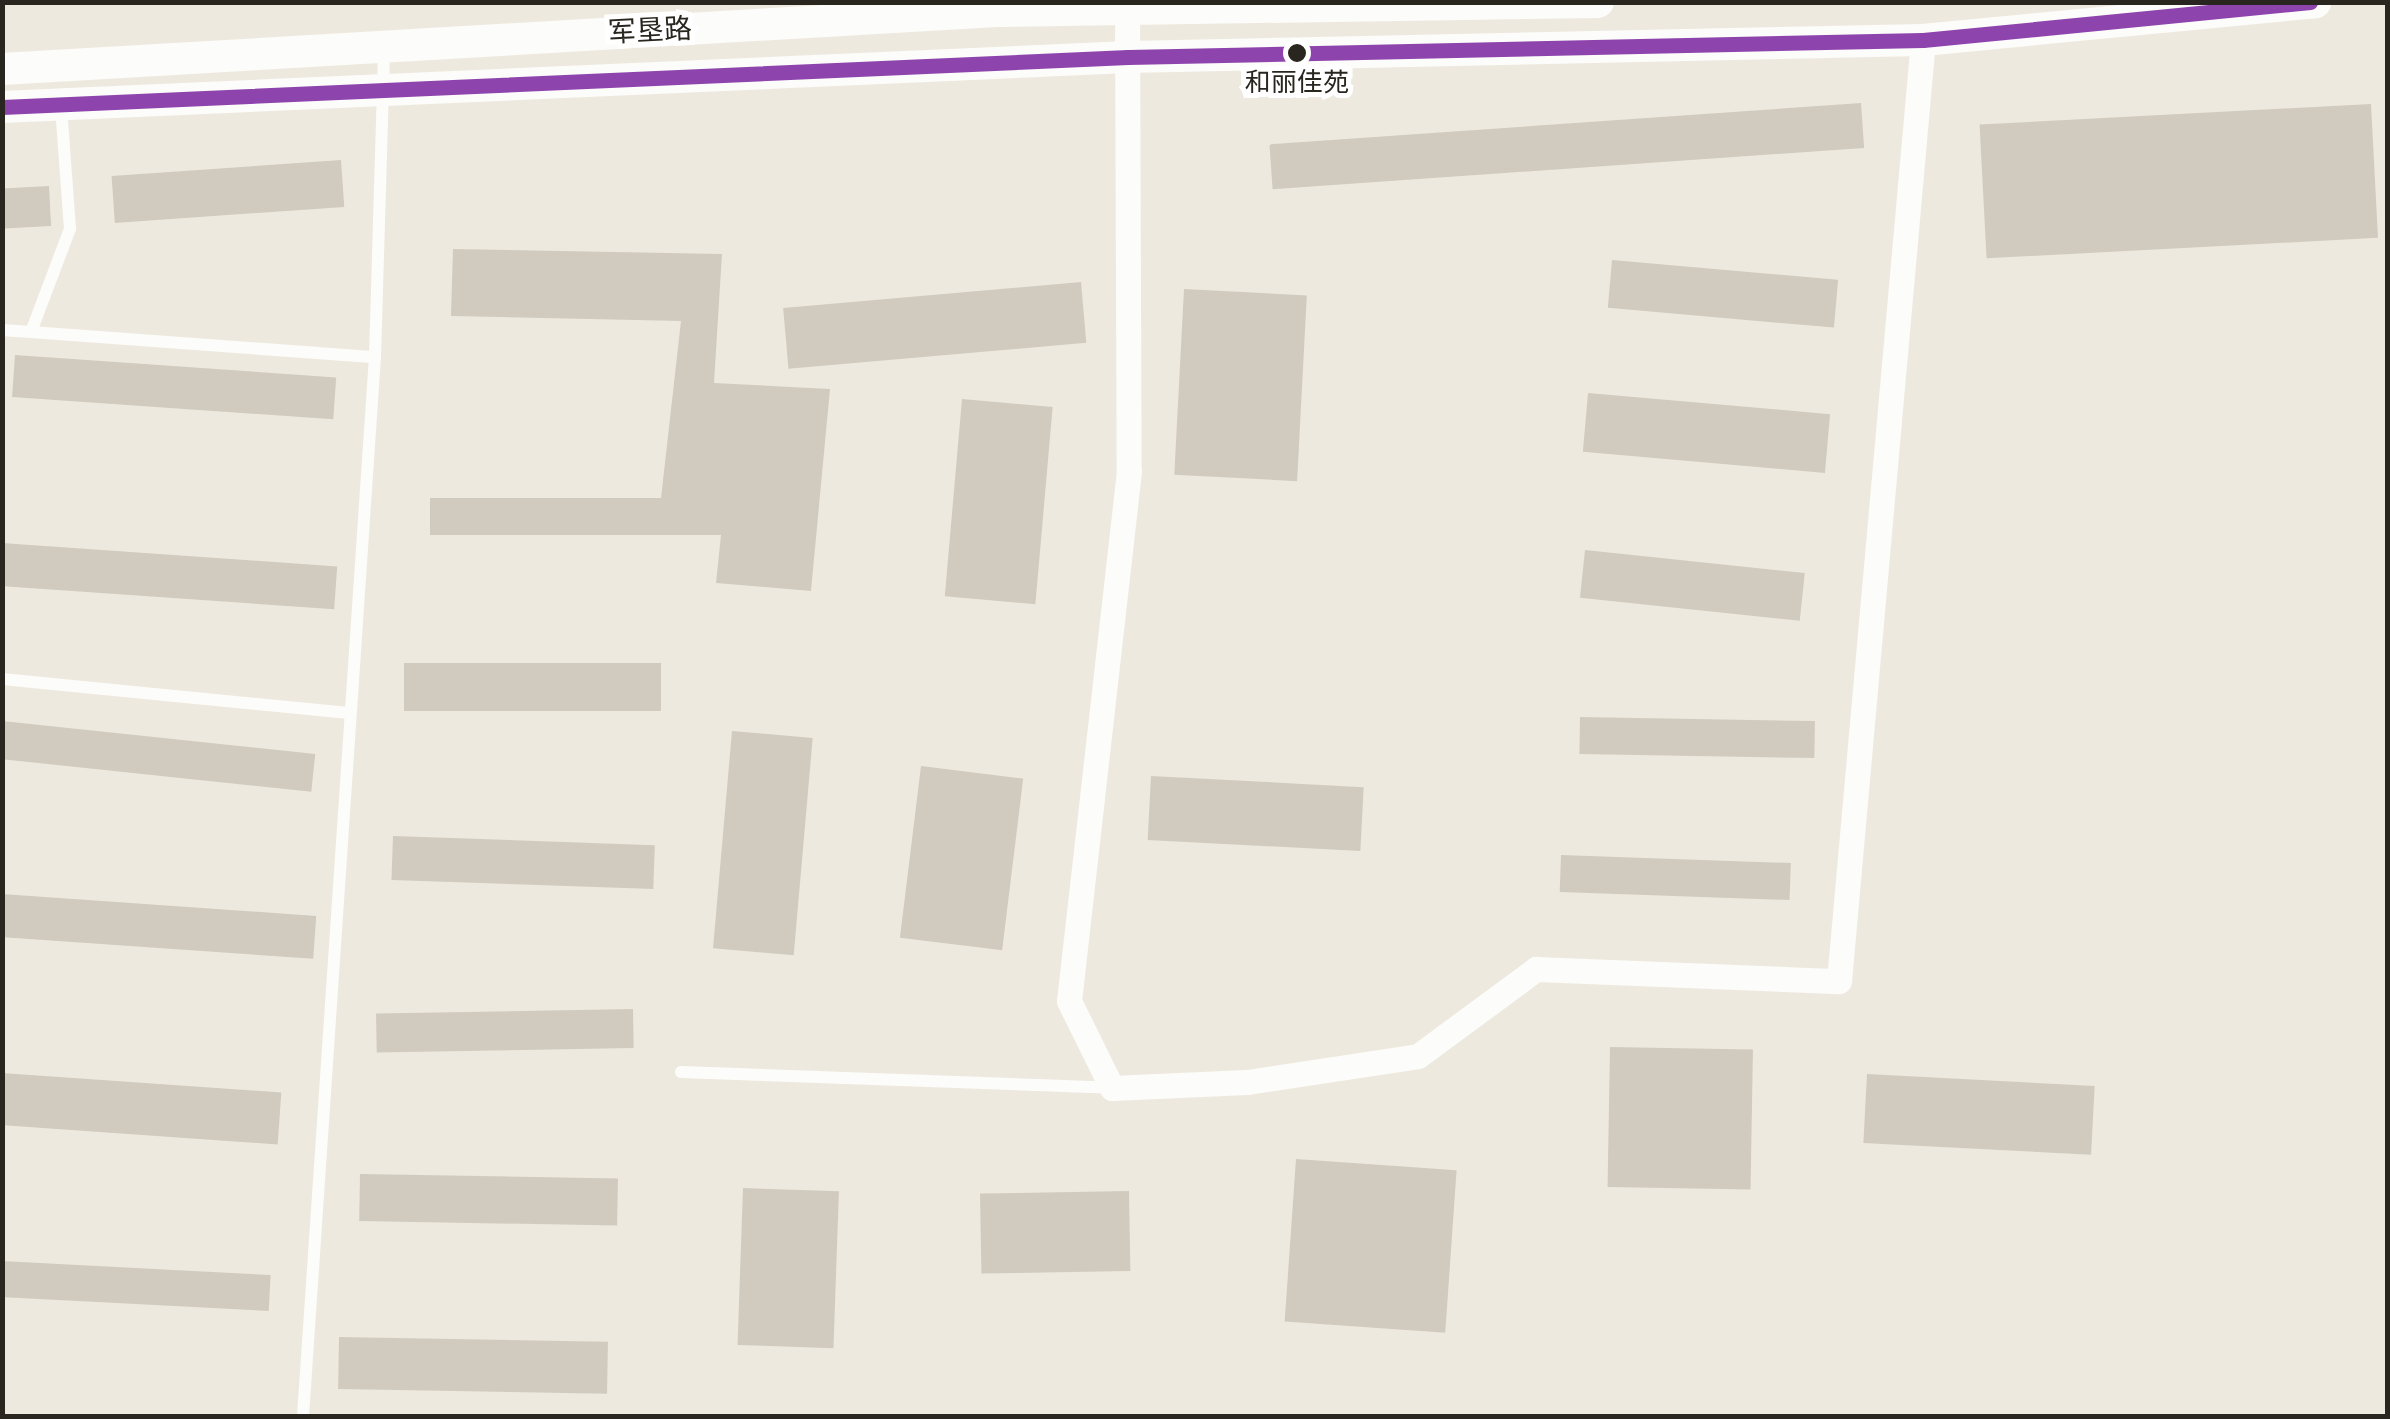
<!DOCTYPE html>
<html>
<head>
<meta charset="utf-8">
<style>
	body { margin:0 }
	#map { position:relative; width:2390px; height:1419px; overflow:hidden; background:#eee9de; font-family:"Crimson Pro","Noto Sans SC",serif }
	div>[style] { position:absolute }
	.building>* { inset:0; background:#d1cbbf; transform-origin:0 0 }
	.service>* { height:12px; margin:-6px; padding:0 6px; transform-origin:6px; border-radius:6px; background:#fcfcfa }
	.minor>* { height:25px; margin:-12.5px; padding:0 12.5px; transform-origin:12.5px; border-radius:12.5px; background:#fcfcfa }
	.tertiary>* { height:32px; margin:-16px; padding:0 16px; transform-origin:16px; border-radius:16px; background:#fcfcfa }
	.bus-1>* { height:15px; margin:-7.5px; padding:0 7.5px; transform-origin:7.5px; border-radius:7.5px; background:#8e44ad }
	.dots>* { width:28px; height:28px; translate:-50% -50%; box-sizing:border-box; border:5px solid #fff; border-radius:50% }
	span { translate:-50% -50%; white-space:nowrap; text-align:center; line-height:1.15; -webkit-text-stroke:10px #fff; paint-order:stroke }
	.bus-label { font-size:26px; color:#29261f }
	.street-label { font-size:28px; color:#29261f }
	.frame { position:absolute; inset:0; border:5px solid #29261f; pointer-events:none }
</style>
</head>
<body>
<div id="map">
	<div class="building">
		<i style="left:1861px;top:103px;width:45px;height:593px;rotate:86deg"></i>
		<i style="left:2371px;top:104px;width:134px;height:392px;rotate:87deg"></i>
		<i style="left:341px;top:160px;width:47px;height:230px;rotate:86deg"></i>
		<i style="left:49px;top:186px;width:40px;height:47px;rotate:87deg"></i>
		<i style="clip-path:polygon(453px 249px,722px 254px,714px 383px,830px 389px,811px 591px,716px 583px,721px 535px,430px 535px,430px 498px,661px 498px,681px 321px,451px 316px)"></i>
		<i style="left:1612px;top:260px;width:227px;height:48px;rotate:5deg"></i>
		<i style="left:1081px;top:282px;width:61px;height:299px;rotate:85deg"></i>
		<i style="left:1184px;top:289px;width:123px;height:186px;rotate:3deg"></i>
		<i style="left:15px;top:355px;width:322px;height:42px;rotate:4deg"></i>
		<i style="left:1588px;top:393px;width:243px;height:59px;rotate:5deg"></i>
		<i style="left:962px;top:399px;width:91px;height:198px;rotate:5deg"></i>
		<i style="left:2px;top:543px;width:336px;height:43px;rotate:4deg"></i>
		<i style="left:1585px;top:550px;width:221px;height:48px;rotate:6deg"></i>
		<i style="left:404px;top:663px;width:257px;height:48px"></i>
		<i style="left:1580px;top:717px;width:235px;height:37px;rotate:1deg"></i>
		<i style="left:2px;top:721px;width:315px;height:38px;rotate:6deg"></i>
		<i style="left:732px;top:731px;width:81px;height:218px;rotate:5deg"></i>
		<i style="left:921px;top:766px;width:103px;height:173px;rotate:7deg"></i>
		<i style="left:1151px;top:776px;width:213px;height:64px;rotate:3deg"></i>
		<i style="left:393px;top:836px;width:262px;height:44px;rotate:2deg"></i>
		<i style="left:1561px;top:855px;width:230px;height:37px;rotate:2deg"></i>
		<i style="left:2px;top:894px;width:315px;height:43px;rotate:4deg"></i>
		<i style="left:633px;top:1009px;width:39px;height:257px;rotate:89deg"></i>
		<i style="left:1610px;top:1047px;width:143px;height:140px;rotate:1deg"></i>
		<i style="left:2px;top:1073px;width:280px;height:52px;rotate:4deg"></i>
		<i style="left:1867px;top:1074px;width:228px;height:69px;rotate:3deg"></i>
		<i style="left:1296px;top:1159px;width:161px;height:163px;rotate:4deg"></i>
		<i style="left:360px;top:1174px;width:258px;height:47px;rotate:1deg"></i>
		<i style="left:743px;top:1188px;width:96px;height:157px;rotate:2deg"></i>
		<i style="left:1129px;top:1191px;width:80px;height:149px;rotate:89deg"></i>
		<i style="left:2px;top:1261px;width:269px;height:36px;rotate:3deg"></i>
		<i style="left:339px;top:1337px;width:269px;height:52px;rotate:1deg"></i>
	</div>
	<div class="service">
		<i style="left:2px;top:330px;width:29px;rotate:4deg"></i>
		<i style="left:31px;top:332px;width:110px;rotate:-69.3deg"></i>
		<i style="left:70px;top:229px;width:123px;rotate:-94.2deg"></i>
		<i style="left:31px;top:332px;width:345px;rotate:4.2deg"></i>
		<i style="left:2px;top:679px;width:346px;rotate:5.6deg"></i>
		<i style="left:681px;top:1072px;width:431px;rotate:2.1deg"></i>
		<i style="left:303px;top:1416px;width:1061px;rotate:-86.11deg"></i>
		<i style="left:375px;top:357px;width:307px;rotate:-88.3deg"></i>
	</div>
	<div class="minor">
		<i style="left:1127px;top:2px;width:469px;rotate:89.8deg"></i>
		<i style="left:1129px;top:471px;width:533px;rotate:96.46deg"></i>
		<i style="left:1069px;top:1001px;width:97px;rotate:63.7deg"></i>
		<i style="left:1112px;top:1088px;width:135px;rotate:-2.5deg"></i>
		<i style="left:1247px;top:1082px;width:173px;rotate:-8.6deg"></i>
		<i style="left:1418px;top:1056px;width:147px;rotate:-36.4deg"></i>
		<i style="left:1536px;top:969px;width:303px;rotate:2.3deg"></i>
		<i style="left:1839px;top:981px;width:945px;rotate:-84.9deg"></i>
	</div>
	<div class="tertiary">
		<i style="left:2px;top:69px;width:996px;rotate:-3.34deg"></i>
		<i style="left:996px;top:11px;width:602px;rotate:-0.86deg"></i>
		<i style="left:2px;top:107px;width:1127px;rotate:-2.54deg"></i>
		<i style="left:1128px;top:57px;width:795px;rotate:-1.23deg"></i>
		<i style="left:1923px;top:40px;width:394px;rotate:-5.5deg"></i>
	</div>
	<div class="bus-1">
		<i style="left:2px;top:107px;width:1127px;rotate:-2.54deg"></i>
		<i style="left:1128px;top:57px;width:795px;rotate:-1.23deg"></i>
		<i style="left:1923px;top:40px;width:389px;rotate:-5.6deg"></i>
	</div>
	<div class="dots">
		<i style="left:1297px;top:53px;background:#29261f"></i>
	</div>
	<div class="bus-label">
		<span style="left:1297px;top:83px">和丽佳苑</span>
	</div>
	<div class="street-label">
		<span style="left:650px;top:31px;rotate:-3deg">军垦路</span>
	</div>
	<div class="frame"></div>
</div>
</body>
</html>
